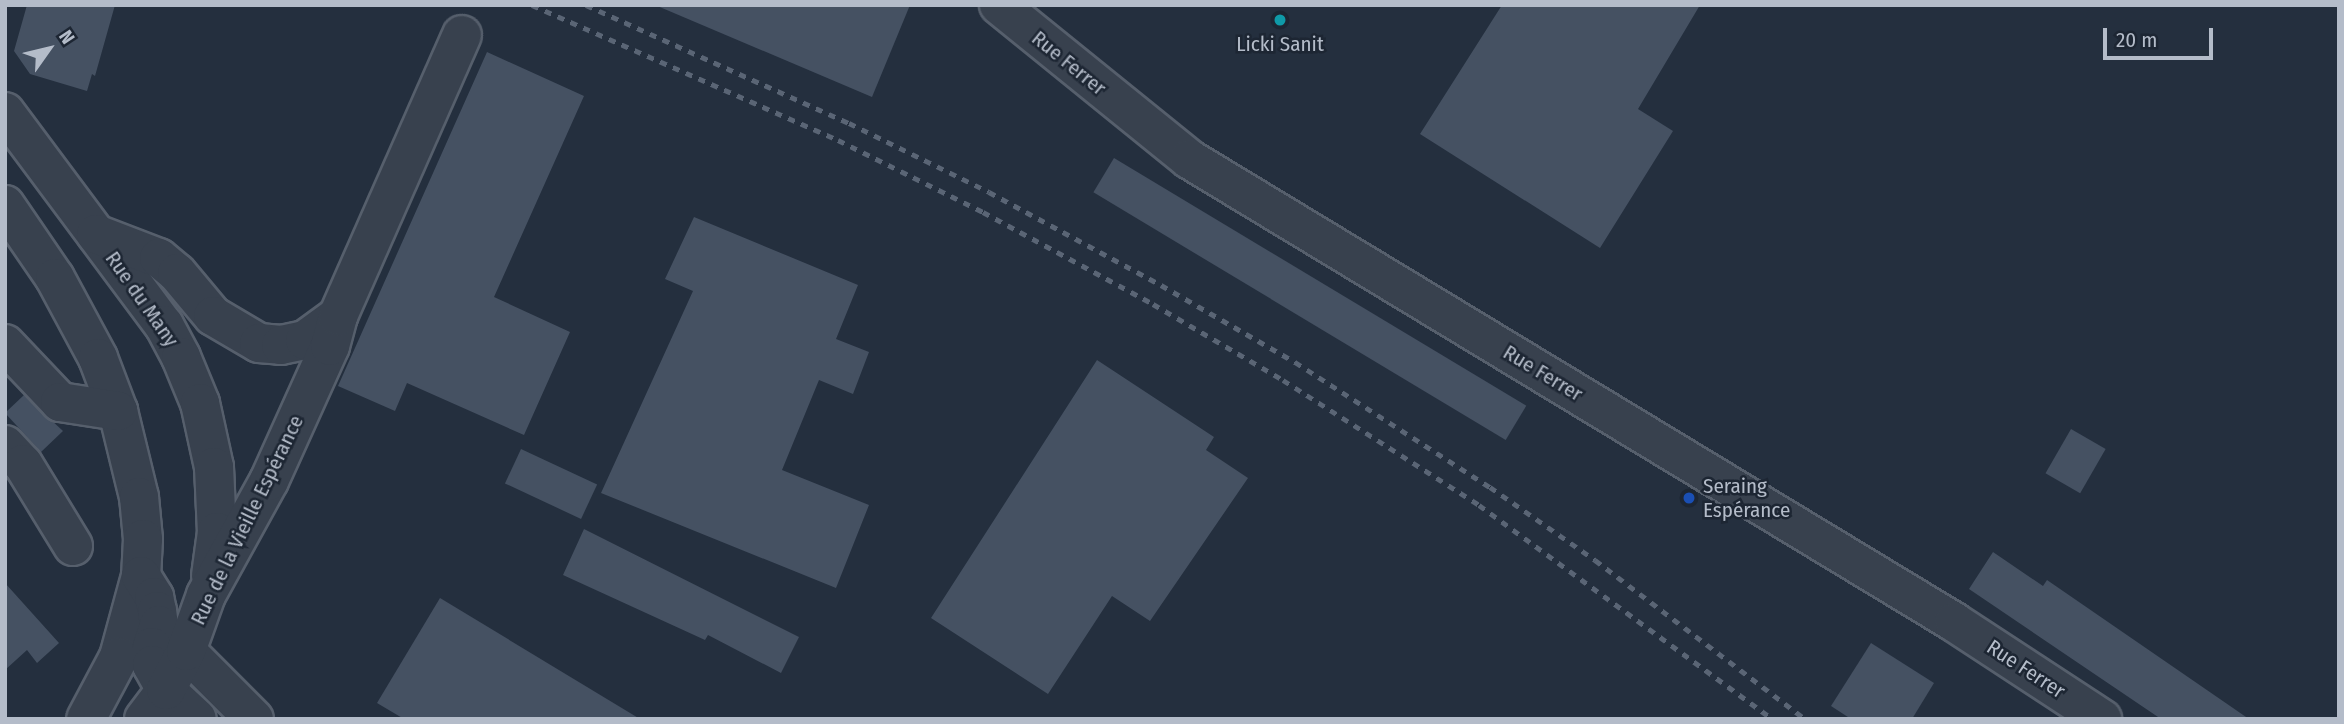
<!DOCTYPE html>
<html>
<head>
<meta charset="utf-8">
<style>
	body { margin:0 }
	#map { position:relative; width:2344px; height:724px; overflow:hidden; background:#242f3e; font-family:"Fira Sans Condensed",sans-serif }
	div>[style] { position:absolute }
	.building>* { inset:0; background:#455162; transform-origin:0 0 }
	.roads { filter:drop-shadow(2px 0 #565f6c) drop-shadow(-2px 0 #565f6c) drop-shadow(0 2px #565f6c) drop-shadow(0 -2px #565f6c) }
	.minor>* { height:38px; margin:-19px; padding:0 19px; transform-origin:19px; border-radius:19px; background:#38414e }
	.rail>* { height:5px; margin-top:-2.5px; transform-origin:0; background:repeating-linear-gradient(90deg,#5a6575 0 7px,transparent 0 14px) }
	.dots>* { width:19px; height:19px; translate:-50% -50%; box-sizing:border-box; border:4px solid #1d2633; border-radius:50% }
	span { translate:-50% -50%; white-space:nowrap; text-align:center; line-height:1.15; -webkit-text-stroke:5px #1d2633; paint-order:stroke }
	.poi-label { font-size:21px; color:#b4bcc9 }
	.left { translate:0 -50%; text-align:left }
	.street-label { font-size:21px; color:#b4bcc9 }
	.frame { position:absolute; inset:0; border:7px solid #b4bcc9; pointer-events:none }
	.north { position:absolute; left:14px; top:14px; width:70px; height:70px; -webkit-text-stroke:5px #1d2633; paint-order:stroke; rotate:56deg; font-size:19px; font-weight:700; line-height:28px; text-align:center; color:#b4bcc9 }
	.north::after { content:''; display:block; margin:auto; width:24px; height:32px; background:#b4bcc9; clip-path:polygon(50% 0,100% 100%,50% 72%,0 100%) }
	.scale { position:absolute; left:2103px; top:28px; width:110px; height:32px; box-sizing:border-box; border:4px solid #b4bcc9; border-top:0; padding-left:9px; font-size:21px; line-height:24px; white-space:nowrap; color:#b4bcc9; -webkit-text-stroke:5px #1d2633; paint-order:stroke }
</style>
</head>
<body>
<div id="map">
	<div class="building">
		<i style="clip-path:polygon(27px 5px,115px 5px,95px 76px,92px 74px,87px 91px,30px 74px,14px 51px)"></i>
		<i style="clip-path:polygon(655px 5px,910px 5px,872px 97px)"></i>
		<i style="clip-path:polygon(1502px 5px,1700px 5px,1638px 109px,1673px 131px,1600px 248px,1420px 134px)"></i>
		<i style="clip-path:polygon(487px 52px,584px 96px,494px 297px,570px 332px,524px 435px,407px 383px,395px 411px,338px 386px)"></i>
		<i style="left:1114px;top:158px;width:481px;height:40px;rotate:31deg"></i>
		<i style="clip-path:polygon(694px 217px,858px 285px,836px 339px,869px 352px,853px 394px,819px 380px,782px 470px,869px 505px,836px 588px,601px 493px,693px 291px,665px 279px)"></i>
		<i style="clip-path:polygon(1097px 360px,1214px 437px,1206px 450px,1248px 478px,1150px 621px,1112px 596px,1048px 694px,931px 618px)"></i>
		<i style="clip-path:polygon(24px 395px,63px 431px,41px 452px,5px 413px)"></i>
		<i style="left:2071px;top:429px;width:40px;height:51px;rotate:30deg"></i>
		<i style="left:521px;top:449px;width:84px;height:38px;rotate:25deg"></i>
		<i style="clip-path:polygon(584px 529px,799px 637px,781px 673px,708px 635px,705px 640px,563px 575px)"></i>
		<i style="clip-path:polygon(1993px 552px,2043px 586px,2047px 580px,2249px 719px,2161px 719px,1969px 589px)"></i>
		<i style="clip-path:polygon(5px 583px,59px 643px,37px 663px,27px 650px,5px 670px)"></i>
		<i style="clip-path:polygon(440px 598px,640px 719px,404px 719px,377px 703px)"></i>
		<i style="clip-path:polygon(1871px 643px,1934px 683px,1912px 719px,1851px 719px,1831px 706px)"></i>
	</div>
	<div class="roads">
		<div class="minor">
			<i style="left:999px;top:5px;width:245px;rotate:39deg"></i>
			<i style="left:1189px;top:159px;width:894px;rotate:31.18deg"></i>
			<i style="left:1954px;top:622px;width:177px;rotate:33.2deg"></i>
			<i style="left:5px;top:112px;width:266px;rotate:53.3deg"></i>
			<i style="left:164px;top:325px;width:36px;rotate:62deg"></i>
			<i style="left:181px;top:357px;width:50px;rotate:67.6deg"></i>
			<i style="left:200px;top:403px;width:66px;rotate:77.7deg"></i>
			<i style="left:214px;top:467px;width:65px;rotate:87.4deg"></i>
			<i style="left:217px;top:532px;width:44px;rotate:97.8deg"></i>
			<i style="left:5px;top:205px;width:88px;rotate:55.6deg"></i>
			<i style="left:55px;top:278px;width:91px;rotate:61.7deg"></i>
			<i style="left:98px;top:358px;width:57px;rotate:69.3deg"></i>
			<i style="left:118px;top:411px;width:89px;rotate:76.3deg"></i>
			<i style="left:139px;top:497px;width:42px;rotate:84.6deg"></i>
			<i style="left:143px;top:539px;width:37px;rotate:93deg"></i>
			<i style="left:141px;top:576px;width:84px;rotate:105.2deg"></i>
			<i style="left:119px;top:657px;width:70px;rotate:118deg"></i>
			<i style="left:96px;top:234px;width:67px;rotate:20.9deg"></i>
			<i style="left:159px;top:258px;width:23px;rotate:40deg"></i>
			<i style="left:177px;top:273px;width:56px;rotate:50.1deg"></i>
			<i style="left:213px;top:316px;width:53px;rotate:30.4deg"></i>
			<i style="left:259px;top:343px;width:22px;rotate:5deg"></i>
			<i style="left:281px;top:345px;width:25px;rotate:-12deg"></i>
			<i style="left:305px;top:340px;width:41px;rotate:-36deg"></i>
			<i style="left:5px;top:344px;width:80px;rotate:46.5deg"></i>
			<i style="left:60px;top:402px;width:59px;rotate:8.8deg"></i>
			<i style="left:5px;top:445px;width:26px;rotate:47deg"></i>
			<i style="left:23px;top:464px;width:96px;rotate:58.6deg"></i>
			<i style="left:141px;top:576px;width:25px;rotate:58deg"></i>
			<i style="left:154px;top:597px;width:14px;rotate:78deg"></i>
			<i style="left:157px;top:611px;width:14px;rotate:82deg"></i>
			<i style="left:159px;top:625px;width:23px;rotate:108deg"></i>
			<i style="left:152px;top:647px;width:18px;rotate:90deg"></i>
			<i style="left:152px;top:665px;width:29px;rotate:61deg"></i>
			<i style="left:166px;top:690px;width:42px;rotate:43.1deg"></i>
			<i style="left:186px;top:651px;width:96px;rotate:45deg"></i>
			<i style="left:144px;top:719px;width:36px;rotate:-53deg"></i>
			<i style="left:166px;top:690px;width:44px;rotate:-62.9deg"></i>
			<i style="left:186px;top:651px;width:59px;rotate:-70.3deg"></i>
			<i style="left:206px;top:595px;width:130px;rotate:-61.1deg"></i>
			<i style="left:269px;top:481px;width:148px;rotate:-65.7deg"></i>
			<i style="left:330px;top:346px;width:31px;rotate:-75deg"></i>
			<i style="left:338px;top:316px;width:307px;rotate:-66.2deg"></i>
		</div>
	</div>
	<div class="rail">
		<i style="left:532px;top:5px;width:334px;rotate:23.8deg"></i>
		<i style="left:838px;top:140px;width:162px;rotate:26.4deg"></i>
		<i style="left:983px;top:212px;width:193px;rotate:28.4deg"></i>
		<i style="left:1153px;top:304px;width:151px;rotate:30.3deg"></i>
		<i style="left:1283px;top:380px;width:232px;rotate:32.5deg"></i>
		<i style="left:1479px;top:505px;width:363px;rotate:36.1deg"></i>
		<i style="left:586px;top:5px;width:288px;rotate:24.2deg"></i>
		<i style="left:849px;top:123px;width:156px;rotate:26.2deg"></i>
		<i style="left:989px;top:192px;width:196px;rotate:28.4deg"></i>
		<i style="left:1161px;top:285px;width:155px;rotate:29.9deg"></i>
		<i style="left:1295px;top:362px;width:232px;rotate:32.7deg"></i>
		<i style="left:1490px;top:487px;width:128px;rotate:34.8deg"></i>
		<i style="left:1595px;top:560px;width:263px;rotate:37.1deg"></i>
	</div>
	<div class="dots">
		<i style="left:1280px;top:20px;background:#0f9aa8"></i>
		<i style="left:1689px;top:498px;background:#1a4fb4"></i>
	</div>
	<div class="poi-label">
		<span style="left:1280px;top:44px">Licki Sanit</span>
		<span class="left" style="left:1703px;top:498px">Seraing<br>Espérance</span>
	</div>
	<div class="street-label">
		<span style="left:1069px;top:63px;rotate:39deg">Rue Ferrer</span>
		<span style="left:142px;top:299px;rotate:55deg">Rue du Many</span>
		<span style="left:1543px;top:373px;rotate:31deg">Rue Ferrer</span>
		<span style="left:247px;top:520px;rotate:-64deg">Rue de la Vieille Espérance</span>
		<span style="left:2026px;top:669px;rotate:33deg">Rue Ferrer</span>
	</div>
	<div class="frame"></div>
	<div class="north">N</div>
	<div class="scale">20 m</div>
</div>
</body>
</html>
